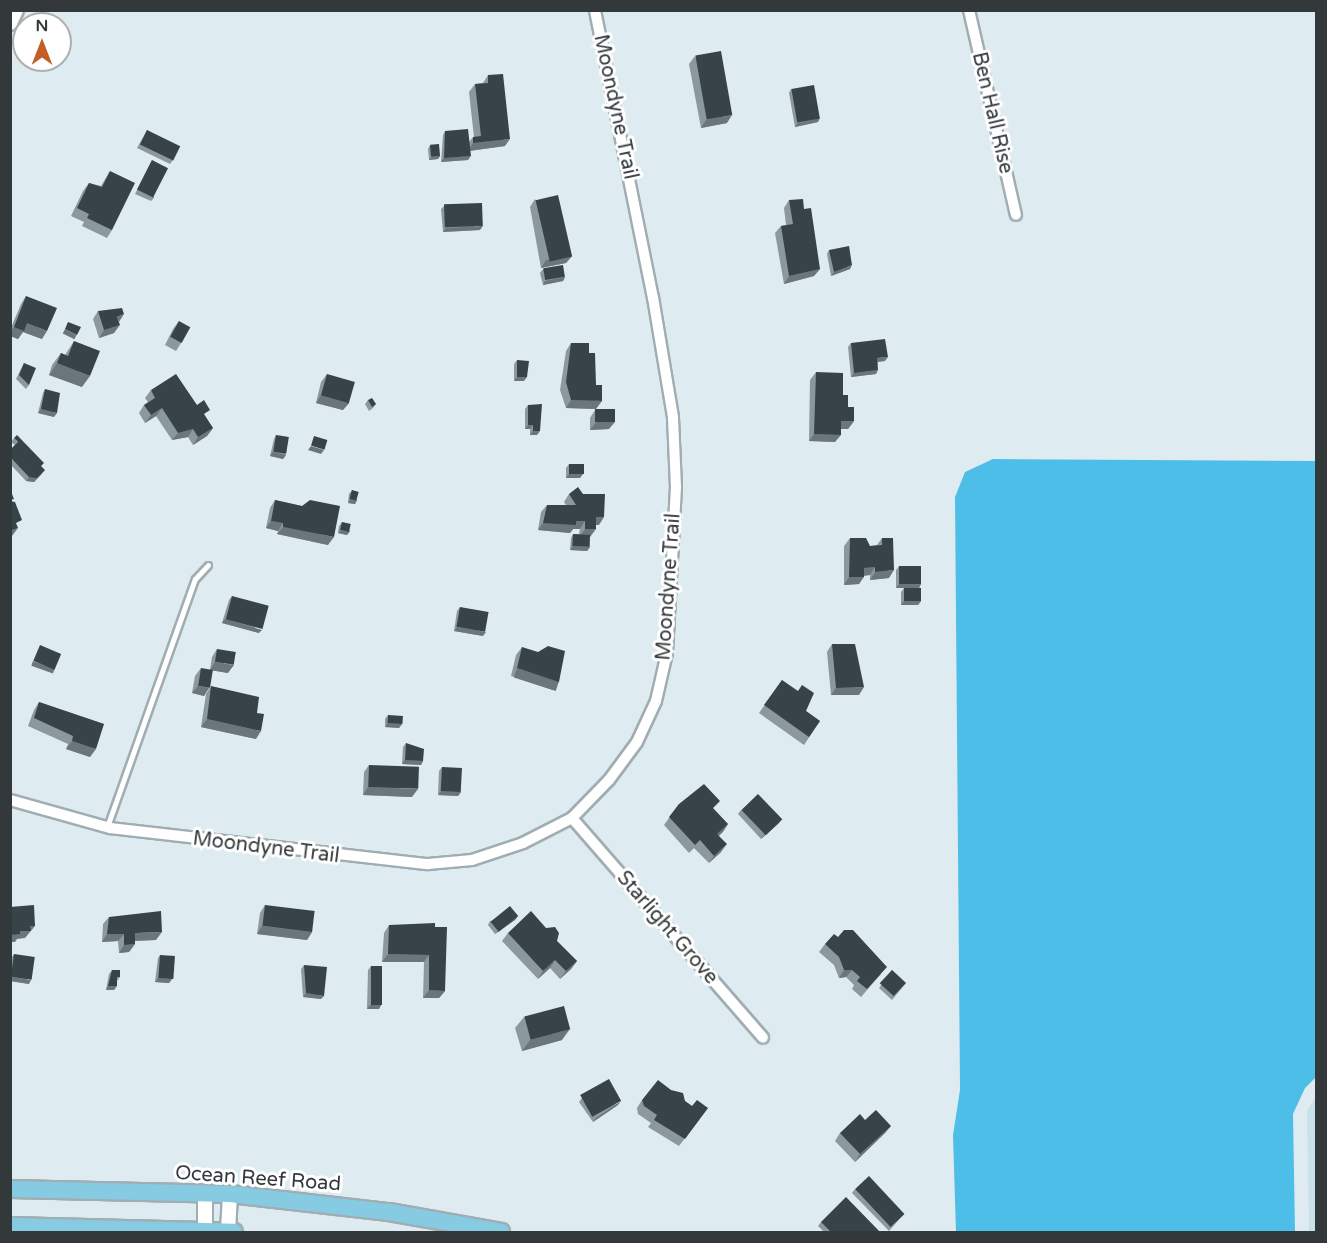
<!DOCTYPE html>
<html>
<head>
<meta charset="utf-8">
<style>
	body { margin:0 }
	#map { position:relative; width:1327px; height:1243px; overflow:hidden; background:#deecf2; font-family:"Varela Round",sans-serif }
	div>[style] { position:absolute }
	.built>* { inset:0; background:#cbe1ea }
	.forest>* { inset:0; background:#4dbee8 }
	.roads { filter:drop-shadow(2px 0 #a0adb3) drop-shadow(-2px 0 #a0adb3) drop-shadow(0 2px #a0adb3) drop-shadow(0 -2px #a0adb3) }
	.service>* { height:5px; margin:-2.5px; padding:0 2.5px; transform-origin:2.5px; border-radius:2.5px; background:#fff }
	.minor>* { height:10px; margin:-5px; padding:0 5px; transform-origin:5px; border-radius:5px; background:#fff }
	.tertiary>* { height:14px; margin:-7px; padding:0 7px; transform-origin:7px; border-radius:7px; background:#fff }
	.primary>* { height:16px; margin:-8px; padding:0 8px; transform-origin:8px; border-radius:8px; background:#87cbe3 }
	.wall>* { inset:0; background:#8b989d }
	.shaded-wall>* { inset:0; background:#6a767b; transform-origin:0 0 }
	.building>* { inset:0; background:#384348; transform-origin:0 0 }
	span { translate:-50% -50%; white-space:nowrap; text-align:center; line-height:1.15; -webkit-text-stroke:6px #fff; paint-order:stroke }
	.street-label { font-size:20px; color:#33383a }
	.frame { position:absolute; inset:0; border:12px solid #33383a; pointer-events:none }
	.north { position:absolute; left:12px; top:12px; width:60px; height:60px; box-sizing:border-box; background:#fff; border:2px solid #adafb0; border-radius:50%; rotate:0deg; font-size:16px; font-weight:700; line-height:24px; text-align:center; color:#33383a }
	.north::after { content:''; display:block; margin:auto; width:21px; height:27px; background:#c25f27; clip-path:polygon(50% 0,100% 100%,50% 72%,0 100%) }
</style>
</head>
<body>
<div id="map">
	<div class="built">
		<i style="clip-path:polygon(1316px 1097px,1316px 1232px,1309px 1232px,1307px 1110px)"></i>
	</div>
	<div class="forest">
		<i style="clip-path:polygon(993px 459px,1316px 461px,1316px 1077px,1305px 1088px,1293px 1114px,1295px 1232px,956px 1232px,953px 1135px,960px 1090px,955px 497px,965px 472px)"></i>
	</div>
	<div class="roads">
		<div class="service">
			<i style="left:107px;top:827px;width:263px;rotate:-70.5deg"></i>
			<i style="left:195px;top:579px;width:19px;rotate:-47deg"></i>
		</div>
		<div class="minor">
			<i style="left:969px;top:10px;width:210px;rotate:77.1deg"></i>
			<i style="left:10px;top:800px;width:104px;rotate:15.6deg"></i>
			<i style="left:110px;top:828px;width:320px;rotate:6.5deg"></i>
			<i style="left:428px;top:864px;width:44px;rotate:-5.2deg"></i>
			<i style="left:472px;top:860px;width:54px;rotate:-18.4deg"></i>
			<i style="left:523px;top:843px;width:55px;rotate:-27deg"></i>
			<i style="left:572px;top:818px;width:53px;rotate:-45.8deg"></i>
			<i style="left:609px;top:780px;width:47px;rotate:-53.6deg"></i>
			<i style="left:637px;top:742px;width:45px;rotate:-65.1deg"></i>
			<i style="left:656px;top:701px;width:49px;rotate:-77.1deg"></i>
			<i style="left:667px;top:653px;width:166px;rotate:-86.9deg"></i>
			<i style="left:676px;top:487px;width:70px;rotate:-92.5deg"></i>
			<i style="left:673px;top:417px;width:121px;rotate:-99.5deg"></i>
			<i style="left:653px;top:298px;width:294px;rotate:-101.4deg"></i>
			<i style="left:572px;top:818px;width:291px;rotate:49deg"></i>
		</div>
		<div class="tertiary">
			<i style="left:10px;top:23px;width:14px;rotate:-65deg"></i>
			<i style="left:205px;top:1232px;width:38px;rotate:-90deg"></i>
			<i style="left:228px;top:1232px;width:38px;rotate:-87deg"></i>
		</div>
		<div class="primary">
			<i style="left:10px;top:1189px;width:220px;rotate:1.3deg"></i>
			<i style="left:230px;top:1194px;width:160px;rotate:6.5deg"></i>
			<i style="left:389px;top:1212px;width:114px;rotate:10.1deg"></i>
			<i style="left:10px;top:1226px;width:224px;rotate:1.5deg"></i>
		</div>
	</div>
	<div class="wall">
		<i style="clip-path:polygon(695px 56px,727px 123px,701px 128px,689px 64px)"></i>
		<i style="clip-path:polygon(488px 75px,505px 146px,470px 151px,468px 160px,441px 162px,443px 135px,445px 131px,469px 142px,473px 137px,474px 137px,469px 92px,475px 84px,483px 83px)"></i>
		<i style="clip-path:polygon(791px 89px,818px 122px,795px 127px,789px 93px)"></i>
		<i style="clip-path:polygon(147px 130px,173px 160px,170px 164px,137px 148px)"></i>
		<i style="clip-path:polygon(430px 145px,440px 156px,438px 159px,429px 160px,428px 149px)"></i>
		<i style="clip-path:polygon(152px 160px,154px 198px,151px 201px,135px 194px)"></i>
		<i style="clip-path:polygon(110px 171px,112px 230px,107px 238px,82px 226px,84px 222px,71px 216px,83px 191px,89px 183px,101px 186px)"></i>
		<i style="clip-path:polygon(535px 199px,572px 256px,566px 263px,541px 268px,530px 207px)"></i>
		<i style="clip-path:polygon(789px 200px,820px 269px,814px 276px,784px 284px,775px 233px,781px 226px,786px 225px,784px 208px)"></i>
		<i style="clip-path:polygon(444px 206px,480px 230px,443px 232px,441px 209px)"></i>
		<i style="clip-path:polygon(829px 250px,850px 269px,831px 276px,827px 254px)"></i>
		<i style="clip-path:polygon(543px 269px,565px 277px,563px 281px,543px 285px,540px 273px)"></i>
		<i style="clip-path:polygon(26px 296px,42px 339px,23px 332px,18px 339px,10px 336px,10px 330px,21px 304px)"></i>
		<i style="clip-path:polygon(98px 311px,119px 322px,114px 333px,99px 338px,93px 319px)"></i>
		<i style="clip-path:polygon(179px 321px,181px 343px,176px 351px,165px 345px,173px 329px)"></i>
		<i style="clip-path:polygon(74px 341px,82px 387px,49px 375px,52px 365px,61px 353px,65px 355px)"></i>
		<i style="clip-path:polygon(571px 343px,589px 353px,596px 409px,566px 408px,560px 390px,566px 351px)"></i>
		<i style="clip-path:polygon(851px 343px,885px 361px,878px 362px,876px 374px,851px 377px,848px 347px)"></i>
		<i style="clip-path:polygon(517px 360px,524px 381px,514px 381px,514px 364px)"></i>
		<i style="clip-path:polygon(24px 363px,29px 385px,26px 389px,16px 379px)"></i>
		<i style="clip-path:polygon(816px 372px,843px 395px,854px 421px,848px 429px,841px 429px,835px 442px,809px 441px,810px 380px)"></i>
		<i style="clip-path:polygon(327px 374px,349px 403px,343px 410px,316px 403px,321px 382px)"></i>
		<i style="clip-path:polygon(45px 389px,54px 417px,38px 413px,43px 393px)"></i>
		<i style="clip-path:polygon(151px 390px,197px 405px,213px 428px,207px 436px,193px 445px,188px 437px,172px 440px,156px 416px,145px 423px,139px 413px,144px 405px,148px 402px,145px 398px)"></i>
		<i style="clip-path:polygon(368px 400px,376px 404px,373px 408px,369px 411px,365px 404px)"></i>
		<i style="clip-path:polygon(528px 405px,537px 435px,530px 435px,530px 429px,525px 429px,525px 409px)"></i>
		<i style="clip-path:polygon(595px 410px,609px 429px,590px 430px,590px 418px)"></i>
		<i style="clip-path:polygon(276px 435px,286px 455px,283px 459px,270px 456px,274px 439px)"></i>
		<i style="clip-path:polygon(14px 438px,42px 467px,42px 474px,34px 482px,26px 481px,10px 464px,10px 450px,15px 445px,11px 442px)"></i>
		<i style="clip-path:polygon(569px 464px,580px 478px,566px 478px,566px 468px)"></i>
		<i style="clip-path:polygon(352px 490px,357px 500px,355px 504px,348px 503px,349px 494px)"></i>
		<i style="clip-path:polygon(569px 494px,599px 525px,596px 525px,590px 537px,590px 547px,587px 551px,570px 550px,571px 538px,573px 534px,579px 534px,580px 529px,573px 529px,570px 533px,538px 530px,541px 512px,547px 505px,566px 505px,564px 502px)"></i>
		<i style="clip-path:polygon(275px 500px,302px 506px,328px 545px,277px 534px,278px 531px,266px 528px,270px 508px)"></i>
		<i style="clip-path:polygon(342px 522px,350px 531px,347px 535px,338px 533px,339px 526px)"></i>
		<i style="clip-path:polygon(850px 538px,870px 546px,877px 545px,882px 538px,889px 578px,870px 580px,870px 575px,864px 576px,859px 584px,844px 585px,844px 546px)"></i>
		<i style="clip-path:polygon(899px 566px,921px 584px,919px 588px,896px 588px,896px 570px)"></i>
		<i style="clip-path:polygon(904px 588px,921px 601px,918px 605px,901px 605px,901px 592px)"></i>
		<i style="clip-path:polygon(232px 596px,259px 633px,222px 623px,229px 600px)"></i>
		<i style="clip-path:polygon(460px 607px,483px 636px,454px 631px,457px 611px)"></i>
		<i style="clip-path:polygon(832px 644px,859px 695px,831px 695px,827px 652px)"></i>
		<i style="clip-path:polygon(522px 647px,559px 682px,553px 690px,511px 676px,516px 655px)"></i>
		<i style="clip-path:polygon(217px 649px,228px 673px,210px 670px,212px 657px)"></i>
		<i style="clip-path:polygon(201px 668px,209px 688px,204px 696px,192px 693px,195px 676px)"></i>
		<i style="clip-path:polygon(782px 680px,806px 711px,820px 721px,804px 745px,759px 713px)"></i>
		<i style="clip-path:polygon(211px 686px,257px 713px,256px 739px,201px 727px,206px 694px)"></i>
		<i style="clip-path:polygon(39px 702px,104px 724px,90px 757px,66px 749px,68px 744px,28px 726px,34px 710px)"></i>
		<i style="clip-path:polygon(388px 715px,402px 724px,399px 728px,385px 727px,385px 719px)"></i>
		<i style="clip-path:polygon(406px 743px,423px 761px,421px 765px,402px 764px,403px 747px)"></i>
		<i style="clip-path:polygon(369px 765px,412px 797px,363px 795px,364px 772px)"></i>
		<i style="clip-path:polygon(442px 767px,461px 792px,458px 796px,438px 795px,439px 771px)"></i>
		<i style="clip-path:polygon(679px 804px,714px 810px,728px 824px,719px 836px,721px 852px,709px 863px,694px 848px,689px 853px,664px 825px)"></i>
		<i style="clip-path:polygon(741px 810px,779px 823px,761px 839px,738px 814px)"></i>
		<i style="clip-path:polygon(265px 905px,312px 932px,307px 940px,257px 934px,260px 913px)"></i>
		<i style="clip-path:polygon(518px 916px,515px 920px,495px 934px,488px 925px,490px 921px)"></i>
		<i style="clip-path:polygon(109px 917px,156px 940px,135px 941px,135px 944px,129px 952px,119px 953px,118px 941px,102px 942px,103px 924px)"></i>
		<i style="clip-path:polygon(389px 925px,435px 927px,445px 991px,439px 998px,423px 998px,424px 962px,382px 962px,384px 933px)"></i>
		<i style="clip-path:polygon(508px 933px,557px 941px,577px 961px,571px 969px,560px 979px,550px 968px,538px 979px,502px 941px)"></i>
		<i style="clip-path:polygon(825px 944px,881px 974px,861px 997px,852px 989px,854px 985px,846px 977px,839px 978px,834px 965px,819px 952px)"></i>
		<i style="clip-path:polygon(14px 954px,29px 984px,10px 981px,10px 963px,11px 958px)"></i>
		<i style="clip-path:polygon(160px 955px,172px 979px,169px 983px,155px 982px,158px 958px)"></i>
		<i style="clip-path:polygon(304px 965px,321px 999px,303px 997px,301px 969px)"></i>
		<i style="clip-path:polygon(371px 966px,381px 1005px,379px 1009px,367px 1009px,368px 970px)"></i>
		<i style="clip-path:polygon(112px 970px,120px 977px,117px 981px,114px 990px,106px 990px,109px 974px)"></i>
		<i style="clip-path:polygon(892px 970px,906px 983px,892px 1000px,879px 988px)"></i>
		<i style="clip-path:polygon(524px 1017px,562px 1040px,522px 1051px,515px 1028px)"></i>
		<i style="clip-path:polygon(582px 1098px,618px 1105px,593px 1122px,579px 1102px)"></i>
		<i style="clip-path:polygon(642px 1100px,685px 1101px,692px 1106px,708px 1108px,679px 1146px,648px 1127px,651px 1123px,638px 1114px,637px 1108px)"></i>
		<i style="clip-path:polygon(865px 1120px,891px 1126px,885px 1133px,855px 1162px,835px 1141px,840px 1133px)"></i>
		<i style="clip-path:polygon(855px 1189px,904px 1214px,889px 1231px,852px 1193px)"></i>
		<i style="clip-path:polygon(821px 1222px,881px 1233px,825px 1233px,818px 1226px)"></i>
	</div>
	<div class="shaded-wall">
		<i style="clip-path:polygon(732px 115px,727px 123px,701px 128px,706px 120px)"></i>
		<i style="clip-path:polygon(820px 118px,818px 122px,795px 127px,798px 123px)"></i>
		<i style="clip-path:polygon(510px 139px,505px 146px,468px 151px,473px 143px)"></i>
		<i style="clip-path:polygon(440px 156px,438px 159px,429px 160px,432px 157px)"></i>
		<i style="clip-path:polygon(471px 156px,468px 160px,441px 162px,444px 158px)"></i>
		<i style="clip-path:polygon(483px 226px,480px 230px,443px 232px,446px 228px)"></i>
		<i style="clip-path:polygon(572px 256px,566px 263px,541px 268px,546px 260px)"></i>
		<i style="clip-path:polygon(852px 265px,850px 269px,831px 276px,834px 272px)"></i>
		<i style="clip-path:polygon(820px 269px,814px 276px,784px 284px,789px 276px)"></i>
		<i style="clip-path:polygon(565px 277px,563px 281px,543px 285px,545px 281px)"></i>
		<i style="clip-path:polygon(124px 314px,119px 322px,117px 317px)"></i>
		<i style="clip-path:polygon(27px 323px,47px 331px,42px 339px,23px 332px,18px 339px,10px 336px,10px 332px,14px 327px)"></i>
		<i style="clip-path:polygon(120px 325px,114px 333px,99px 338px,104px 330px)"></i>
		<i style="left:65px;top:329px;width:13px;height:5px;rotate:27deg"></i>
		<i style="clip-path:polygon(888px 357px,885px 361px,874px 362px,877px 358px)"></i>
		<i style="clip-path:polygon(57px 363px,90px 376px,82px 387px,49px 375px)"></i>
		<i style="clip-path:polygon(878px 370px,876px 374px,851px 377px,854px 373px)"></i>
		<i style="clip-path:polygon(517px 377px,527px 377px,524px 381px,514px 381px)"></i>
		<i style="clip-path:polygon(321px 395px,349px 403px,343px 410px,316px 403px)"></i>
		<i style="clip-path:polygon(571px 400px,602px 401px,596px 409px,566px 408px)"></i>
		<i style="clip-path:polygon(162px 408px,156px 416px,145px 423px,151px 415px)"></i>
		<i style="clip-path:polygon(41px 409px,57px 413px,54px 417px,38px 413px)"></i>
		<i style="clip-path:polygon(841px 421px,854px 421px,848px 429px,836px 429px)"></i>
		<i style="clip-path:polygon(596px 422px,615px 422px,609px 429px,590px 430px)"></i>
		<i style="clip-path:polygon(528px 425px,533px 425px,530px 429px,525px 429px)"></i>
		<i style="clip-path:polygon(213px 428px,207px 436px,193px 445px,198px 437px)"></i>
		<i style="clip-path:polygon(193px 429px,188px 437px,172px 440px,178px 433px)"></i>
		<i style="clip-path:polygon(533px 431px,540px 431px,537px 435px,530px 435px)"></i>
		<i style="clip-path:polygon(814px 434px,841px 435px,835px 442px,809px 441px)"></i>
		<i style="clip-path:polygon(311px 446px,324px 450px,321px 454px,308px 450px)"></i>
		<i style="clip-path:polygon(273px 452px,286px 455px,283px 459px,270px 456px)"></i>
		<i style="clip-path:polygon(45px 470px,34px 482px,26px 481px,29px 477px)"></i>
		<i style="clip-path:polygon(569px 474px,583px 474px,580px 478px,566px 478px)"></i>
		<i style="clip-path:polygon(350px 499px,357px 500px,355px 504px,348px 503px)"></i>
		<i style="clip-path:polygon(596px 517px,604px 517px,599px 525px,591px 525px)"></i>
		<i style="clip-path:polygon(271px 521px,283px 523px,278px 531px,266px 528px)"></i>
		<i style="clip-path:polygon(576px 521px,585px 521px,580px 529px,573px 529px,570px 533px,538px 530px,543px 523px)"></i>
		<i style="clip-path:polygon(283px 527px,334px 537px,328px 545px,277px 534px)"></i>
		<i style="clip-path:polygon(18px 528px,12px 536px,10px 537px,10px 531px)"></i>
		<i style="clip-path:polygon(585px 529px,596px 529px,590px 537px,579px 537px)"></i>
		<i style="clip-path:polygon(341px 530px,350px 531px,347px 535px,338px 533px)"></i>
		<i style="clip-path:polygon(573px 546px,590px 547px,587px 551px,570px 550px)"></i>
		<i style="clip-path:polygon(875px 567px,870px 575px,858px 576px,864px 568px)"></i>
		<i style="clip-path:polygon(894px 570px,889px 578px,870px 580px,875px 572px)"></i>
		<i style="clip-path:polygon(849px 577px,864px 577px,859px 584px,844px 585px)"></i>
		<i style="clip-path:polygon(899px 584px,921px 584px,919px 588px,896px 588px)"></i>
		<i style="clip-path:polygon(904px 601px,921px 601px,918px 605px,901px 605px)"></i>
		<i style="clip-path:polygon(225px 619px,262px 630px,259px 633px,222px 623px)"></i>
		<i style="clip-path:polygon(457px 627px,486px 632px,483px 636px,454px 631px)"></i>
		<i style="left:33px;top:661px;width:23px;height:5px;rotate:20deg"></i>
		<i style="clip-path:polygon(215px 662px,234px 665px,228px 673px,210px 670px)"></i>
		<i style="left:517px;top:668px;width:44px;height:10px;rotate:18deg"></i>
		<i style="clip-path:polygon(198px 686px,209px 688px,204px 696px,192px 693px)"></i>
		<i style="clip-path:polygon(864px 687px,859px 695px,831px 695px,836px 688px)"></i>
		<i style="clip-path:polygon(207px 719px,261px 731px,256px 739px,201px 727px)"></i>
		<i style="clip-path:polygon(388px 723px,402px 724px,399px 728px,385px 727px)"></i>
		<i style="clip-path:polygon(72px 741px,96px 749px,90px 757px,66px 749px)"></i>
		<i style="clip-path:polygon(405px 760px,423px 761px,421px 765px,402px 764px)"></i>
		<i style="clip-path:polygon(368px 787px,418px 789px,412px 797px,363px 795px)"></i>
		<i style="clip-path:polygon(441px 791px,461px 792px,458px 796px,438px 795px)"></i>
		<i style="clip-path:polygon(782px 819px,779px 823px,761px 839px,764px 835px)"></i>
		<i style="clip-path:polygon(728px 824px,723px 832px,712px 842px,717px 834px)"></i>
		<i style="clip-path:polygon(727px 844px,721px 852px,709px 863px,714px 856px)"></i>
		<i style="clip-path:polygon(518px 916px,515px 920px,495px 934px,498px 931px)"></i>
		<i style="clip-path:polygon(30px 926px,35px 926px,25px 938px,17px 939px,15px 942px,10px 942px,10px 935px)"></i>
		<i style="clip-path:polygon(262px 926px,312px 932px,307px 940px,257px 934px)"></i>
		<i style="clip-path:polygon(162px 932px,156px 940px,129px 941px,135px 933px)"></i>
		<i style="clip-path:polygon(107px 934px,124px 934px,118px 941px,102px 942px)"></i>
		<i style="clip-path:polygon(135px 944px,129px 952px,119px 953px,124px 945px)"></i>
		<i style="clip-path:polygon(388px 954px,429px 955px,424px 962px,382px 962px)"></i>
		<i style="clip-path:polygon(555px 960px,550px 968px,538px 979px,543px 971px)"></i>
		<i style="clip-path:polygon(577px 961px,571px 969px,560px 979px,566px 971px)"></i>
		<i style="clip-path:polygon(844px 970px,852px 970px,846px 977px,839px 978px)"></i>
		<i style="clip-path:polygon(10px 977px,31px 980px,29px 984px,10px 981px)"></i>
		<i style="clip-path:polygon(158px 978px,172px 979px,169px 983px,155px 982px)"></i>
		<i style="clip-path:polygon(108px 986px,117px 986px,114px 990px,106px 990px)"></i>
		<i style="clip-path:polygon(429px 990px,445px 991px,439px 998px,423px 998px)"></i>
		<i style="clip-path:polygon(306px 993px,324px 996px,321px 999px,303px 997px)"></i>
		<i style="clip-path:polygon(370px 1005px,381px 1005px,379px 1009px,367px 1009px)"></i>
		<i style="clip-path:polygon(570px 1029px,562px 1040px,522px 1051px,530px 1040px)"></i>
		<i style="clip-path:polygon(621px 1101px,618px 1105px,593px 1122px,596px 1118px)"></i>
		<i style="clip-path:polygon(891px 1126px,885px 1133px,855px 1162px,860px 1154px)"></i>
	</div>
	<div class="building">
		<i style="left:721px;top:51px;width:65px;height:26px;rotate:80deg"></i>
		<i style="clip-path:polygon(503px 74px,510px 139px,473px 143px,473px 137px,481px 136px,475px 84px,488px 83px,488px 75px)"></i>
		<i style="left:814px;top:85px;width:34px;height:23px;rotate:80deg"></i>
		<i style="clip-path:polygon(468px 129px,471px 156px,444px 158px,445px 131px)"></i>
		<i style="left:147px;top:130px;width:37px;height:16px;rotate:26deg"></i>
		<i style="left:439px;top:144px;width:12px;height:9px;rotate:85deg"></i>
		<i style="left:152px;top:160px;width:18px;height:33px;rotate:27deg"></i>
		<i style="clip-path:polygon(110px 171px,135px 183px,112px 230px,87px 218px,89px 214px,77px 208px,89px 183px,102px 187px)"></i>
		<i style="left:558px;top:195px;width:63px;height:23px;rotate:77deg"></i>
		<i style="clip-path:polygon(803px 199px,804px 209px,811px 208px,820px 269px,789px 276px,781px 226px,793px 224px,789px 200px)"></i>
		<i style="left:482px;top:203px;width:23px;height:38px;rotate:88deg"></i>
		<i style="clip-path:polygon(849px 246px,852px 265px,834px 272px,829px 250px)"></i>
		<i style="left:563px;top:265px;width:12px;height:20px;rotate:81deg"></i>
		<i style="clip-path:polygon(26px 296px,57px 308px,47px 331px,27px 323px,24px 331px,14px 327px)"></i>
		<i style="clip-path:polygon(122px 308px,124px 314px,117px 317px,120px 325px,104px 330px,98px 311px)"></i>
		<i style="left:179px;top:321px;width:13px;height:18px;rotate:29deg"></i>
		<i style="clip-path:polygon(68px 322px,81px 327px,77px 335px,65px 329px)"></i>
		<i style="clip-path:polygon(885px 339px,888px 357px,877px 358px,878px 370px,854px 373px,851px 343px)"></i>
		<i style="clip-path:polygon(74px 341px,100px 351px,90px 376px,57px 363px,61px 353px,68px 356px)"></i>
		<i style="clip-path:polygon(571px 343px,589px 343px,589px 353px,595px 353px,596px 385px,602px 385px,602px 401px,571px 400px,566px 382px)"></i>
		<i style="clip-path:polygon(517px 360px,529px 361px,527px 377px,517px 377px)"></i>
		<i style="clip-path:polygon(24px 363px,36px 368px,29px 385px,19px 375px)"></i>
		<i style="clip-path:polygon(816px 372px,843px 373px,843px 395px,848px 395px,848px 407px,854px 407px,854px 421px,841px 421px,841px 435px,814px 434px)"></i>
		<i style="clip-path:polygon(176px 374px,197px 405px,204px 400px,210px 410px,204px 414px,213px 428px,198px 437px,193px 429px,178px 433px,162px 408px,151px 415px,144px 405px,155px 398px,151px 390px)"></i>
		<i style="left:327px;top:374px;width:29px;height:22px;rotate:16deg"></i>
		<i style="clip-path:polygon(45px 389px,60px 393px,57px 413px,41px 409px)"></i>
		<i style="clip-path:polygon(372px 398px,376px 404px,372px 407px,368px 400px)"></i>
		<i style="clip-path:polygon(542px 404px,540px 431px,533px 431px,533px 425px,528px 425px,528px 405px)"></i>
		<i style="left:615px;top:409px;width:13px;height:20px;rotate:90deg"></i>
		<i style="clip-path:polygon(17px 435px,44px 463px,41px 466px,45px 470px,37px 478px,29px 477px,13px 460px,10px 455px,10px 450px,18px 442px,14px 438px)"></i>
		<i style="left:276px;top:435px;width:13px;height:17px;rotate:9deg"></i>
		<i style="left:314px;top:436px;width:14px;height:10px;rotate:17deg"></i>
		<i style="left:569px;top:464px;width:15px;height:10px"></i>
		<i style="clip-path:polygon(578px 487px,583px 494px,605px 494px,604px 517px,596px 517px,596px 529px,585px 529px,585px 521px,576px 521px,576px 525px,543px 523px,547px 505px,576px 505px,569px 494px)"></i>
		<i style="clip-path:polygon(10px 489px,14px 499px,10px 500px)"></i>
		<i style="left:352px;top:490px;width:7px;height:9px;rotate:16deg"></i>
		<i style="clip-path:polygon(275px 500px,302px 506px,310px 500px,340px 506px,334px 537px,283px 527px,283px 523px,271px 521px)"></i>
		<i style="clip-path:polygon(10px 501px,15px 502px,22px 520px,16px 523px,18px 528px,10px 531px)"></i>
		<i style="left:342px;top:522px;width:9px;height:8px;rotate:13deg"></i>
		<i style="left:573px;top:534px;width:17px;height:12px;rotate:3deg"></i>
		<i style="clip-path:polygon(850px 538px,866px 538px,870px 546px,882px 545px,882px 538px,893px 538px,894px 570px,875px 572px,875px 567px,864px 568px,864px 577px,849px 577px)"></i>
		<i style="left:899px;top:566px;width:22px;height:18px"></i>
		<i style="left:904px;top:588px;width:17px;height:13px"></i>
		<i style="left:232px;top:596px;width:38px;height:24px;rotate:15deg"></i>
		<i style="left:460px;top:607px;width:29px;height:20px;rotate:10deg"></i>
		<i style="clip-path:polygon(832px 644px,855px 644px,864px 687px,836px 688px)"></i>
		<i style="left:40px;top:645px;width:23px;height:17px;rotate:23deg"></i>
		<i style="clip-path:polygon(548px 646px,565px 651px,559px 682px,517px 668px,522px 647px,538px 652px)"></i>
		<i style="left:217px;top:649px;width:19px;height:13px;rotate:9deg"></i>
		<i style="left:201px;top:668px;width:12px;height:18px;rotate:9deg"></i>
		<i style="clip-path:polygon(782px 680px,798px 691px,802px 685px,814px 693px,806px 711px,820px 721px,809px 737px,764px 705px)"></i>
		<i style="clip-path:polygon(211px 686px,259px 697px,257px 713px,264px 714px,261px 731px,207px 719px)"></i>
		<i style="clip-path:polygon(39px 702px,104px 724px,96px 749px,72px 741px,73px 736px,34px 718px)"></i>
		<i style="left:388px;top:715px;width:15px;height:8px;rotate:4deg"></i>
		<i style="clip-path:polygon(406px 743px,424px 749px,423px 761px,405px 760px)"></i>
		<i style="left:369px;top:765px;width:50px;height:22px;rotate:2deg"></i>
		<i style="left:442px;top:767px;width:20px;height:24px;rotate:3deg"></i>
		<i style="clip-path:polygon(704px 784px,720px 801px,713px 808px,728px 824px,717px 834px,727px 844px,714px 856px,700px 840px,695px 845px,669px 817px,679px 804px)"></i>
		<i style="left:758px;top:794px;width:35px;height:23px;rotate:46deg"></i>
		<i style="clip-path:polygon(34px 905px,35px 926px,30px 926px,31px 931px,20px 931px,20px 934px,10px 935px,10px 907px)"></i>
		<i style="left:265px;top:905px;width:50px;height:21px;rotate:7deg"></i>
		<i style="left:510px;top:906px;width:13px;height:25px;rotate:51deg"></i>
		<i style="clip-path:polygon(161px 911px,162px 932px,135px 933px,135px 944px,124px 945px,124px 934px,107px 934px,109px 917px)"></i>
		<i style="clip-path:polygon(531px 911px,546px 928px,555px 927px,559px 933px,557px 941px,577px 961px,566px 971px,555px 960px,543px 971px,508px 933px)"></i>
		<i style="clip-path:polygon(435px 923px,435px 927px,447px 927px,445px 991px,429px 990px,429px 955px,388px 954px,389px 925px)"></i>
		<i style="clip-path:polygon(844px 930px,853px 930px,887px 967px,867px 989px,857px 981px,860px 977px,852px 970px,844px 970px,839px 957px,825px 944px,834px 934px,838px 937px)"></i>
		<i style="left:14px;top:954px;width:21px;height:23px;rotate:8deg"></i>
		<i style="left:160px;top:955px;width:15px;height:23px;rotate:4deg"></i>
		<i style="clip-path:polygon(304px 965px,327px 967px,324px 996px,306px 993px)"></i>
		<i style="left:371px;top:966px;width:11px;height:39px"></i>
		<i style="clip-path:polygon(112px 970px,120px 970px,120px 977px,117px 977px,117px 986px,108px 986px)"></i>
		<i style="left:892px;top:970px;width:19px;height:18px;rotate:43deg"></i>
		<i style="left:564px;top:1006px;width:24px;height:41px;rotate:75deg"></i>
		<i style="left:609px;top:1079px;width:25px;height:33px;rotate:61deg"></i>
		<i style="clip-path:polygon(658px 1080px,671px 1090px,683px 1093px,685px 1101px,692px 1106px,697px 1100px,708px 1108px,685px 1139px,654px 1120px,657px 1115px,644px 1106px,642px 1100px)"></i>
		<i style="clip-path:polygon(876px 1110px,891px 1126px,860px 1154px,840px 1133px,860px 1114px,865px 1120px)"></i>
		<i style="left:869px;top:1176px;width:52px;height:19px;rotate:47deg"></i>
		<i style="clip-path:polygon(846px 1197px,881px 1233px,832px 1233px,821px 1222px)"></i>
	</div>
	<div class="street-label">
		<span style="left:615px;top:107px;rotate:78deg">Moondyne Trail</span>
		<span style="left:992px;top:113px;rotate:77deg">Ben Hall Rise</span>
		<span style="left:669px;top:587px;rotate:-86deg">Moondyne Trail</span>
		<span style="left:266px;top:848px;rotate:7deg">Moondyne Trail</span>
		<span style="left:667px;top:928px;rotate:49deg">Starlight Grove</span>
		<span style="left:258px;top:1179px;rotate:4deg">Ocean Reef Road</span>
	</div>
	<div class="frame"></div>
	<div class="north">N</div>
</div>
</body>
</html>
